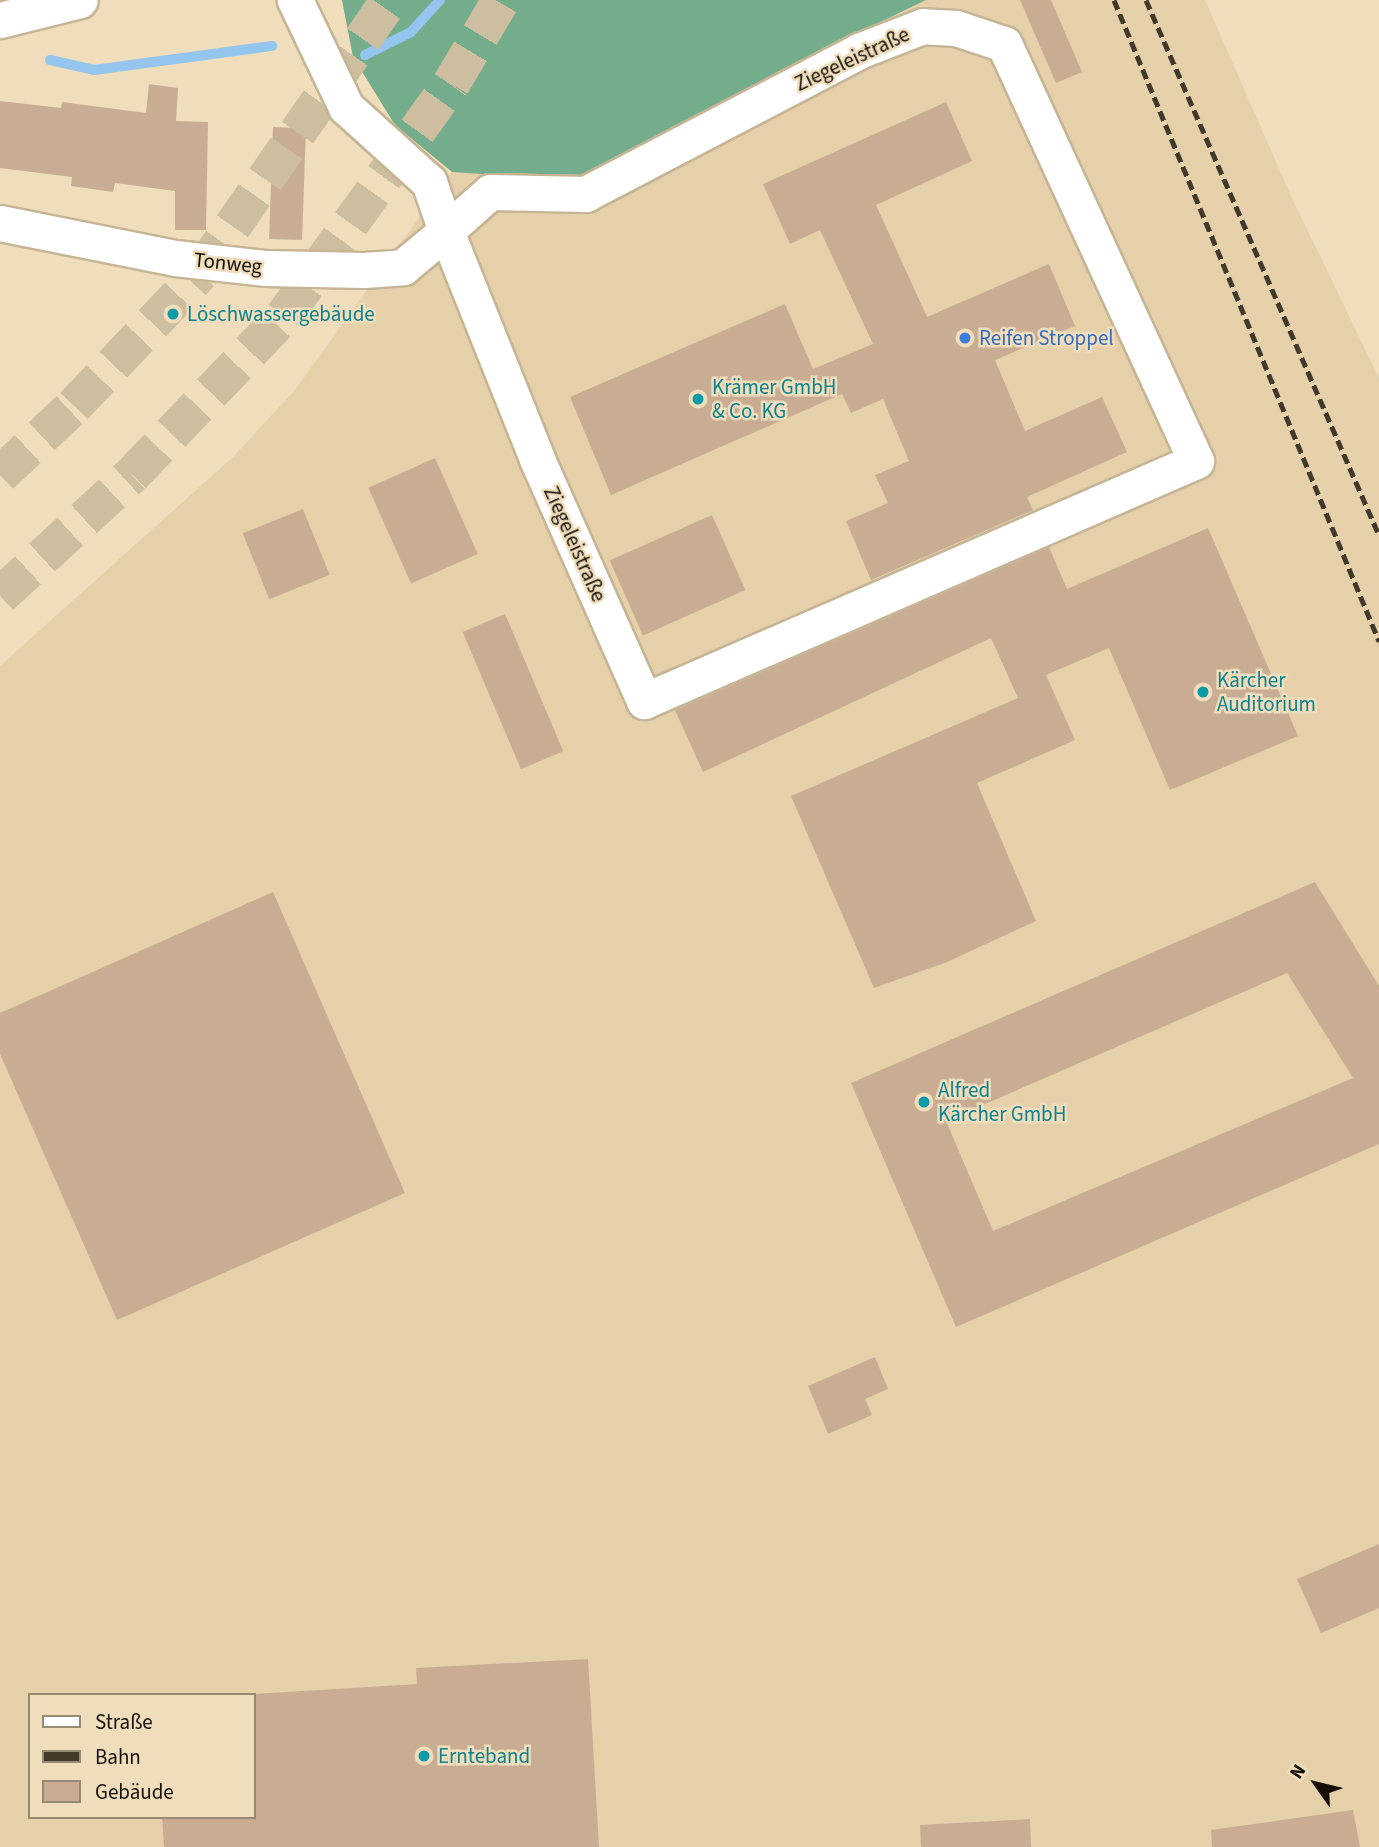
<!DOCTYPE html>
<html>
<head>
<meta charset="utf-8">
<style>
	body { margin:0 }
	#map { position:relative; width:1379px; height:1847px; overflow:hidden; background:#efddbc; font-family:"Source Sans 3",sans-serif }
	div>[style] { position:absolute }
	.built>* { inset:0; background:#e5d0aa }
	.forest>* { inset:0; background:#74ad8b }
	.stream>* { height:10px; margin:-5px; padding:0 5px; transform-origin:5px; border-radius:5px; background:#94c5ee }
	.building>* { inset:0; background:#c8ad93; transform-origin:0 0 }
	.highway-tunnel>* { height:38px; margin-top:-19px; transform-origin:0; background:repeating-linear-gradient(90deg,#cebea0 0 38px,transparent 0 57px) }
	.roads { filter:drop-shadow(2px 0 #c6b595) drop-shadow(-2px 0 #c6b595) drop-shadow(0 2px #c6b595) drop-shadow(0 -2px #c6b595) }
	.minor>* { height:35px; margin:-17.5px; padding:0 17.5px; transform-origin:17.5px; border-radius:17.5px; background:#fff }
	.rail>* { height:5px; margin-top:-2.5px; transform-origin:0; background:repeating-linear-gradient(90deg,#41392a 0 10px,transparent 0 15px) }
	.dots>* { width:19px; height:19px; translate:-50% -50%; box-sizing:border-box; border:4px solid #efddbc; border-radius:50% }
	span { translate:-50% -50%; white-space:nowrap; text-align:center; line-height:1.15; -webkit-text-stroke:5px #efddbc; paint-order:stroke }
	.street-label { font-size:21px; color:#140e04 }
	.culture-label { font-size:21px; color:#0d838f }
	.left { translate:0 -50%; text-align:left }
	.shop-label { font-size:21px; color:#366cbe }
	.legend { position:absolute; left:28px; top:1693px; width:228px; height:126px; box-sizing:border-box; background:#efddbc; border:2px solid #978a72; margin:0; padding:9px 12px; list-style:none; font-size:21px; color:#140e04 }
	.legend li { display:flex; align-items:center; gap:14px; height:35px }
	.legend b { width:35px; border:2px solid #978a72 }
	.north { position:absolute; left:1281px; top:1749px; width:70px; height:70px; -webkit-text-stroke:5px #efddbc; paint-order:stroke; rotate:304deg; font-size:19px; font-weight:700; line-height:28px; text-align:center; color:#140e04 }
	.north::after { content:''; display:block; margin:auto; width:24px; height:32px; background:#140e04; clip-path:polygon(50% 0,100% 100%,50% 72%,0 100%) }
</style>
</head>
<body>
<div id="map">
	<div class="built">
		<i style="clip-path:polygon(evenodd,926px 0,1205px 0,1291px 196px,1379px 378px,1379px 1847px,0 1847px,0 666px,234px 456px,295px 390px,452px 172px,584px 181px,785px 68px,926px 0,30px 1695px,254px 1695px,254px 1817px,30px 1817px,30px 1695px)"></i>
	</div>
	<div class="forest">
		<i style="clip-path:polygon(342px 0,926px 0,785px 68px,584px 181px,452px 172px,395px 125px,353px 57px)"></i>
	</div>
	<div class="stream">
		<i style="left:365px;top:55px;width:51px;rotate:-26.6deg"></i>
		<i style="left:411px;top:32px;width:43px;rotate:-47.8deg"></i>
		<i style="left:50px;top:60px;width:45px;rotate:12.8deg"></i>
		<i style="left:94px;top:70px;width:180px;rotate:-7.7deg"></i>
	</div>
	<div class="building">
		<i style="clip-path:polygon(1020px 0,1051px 0,1082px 72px,1056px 83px)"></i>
		<i style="clip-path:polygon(149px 84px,178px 88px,176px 121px,208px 122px,206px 230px,175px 230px,175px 191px,115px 183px,113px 192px,71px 186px,72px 177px,0 168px,0 101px,61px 108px,62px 102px,146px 113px)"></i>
		<i style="clip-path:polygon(946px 102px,972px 161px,876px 205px,927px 317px,1049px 264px,1075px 326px,995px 360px,1025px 431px,1102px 397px,1127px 452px,1027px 497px,1033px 510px,871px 580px,846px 521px,888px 503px,875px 475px,909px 461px,883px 399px,851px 413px,842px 394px,611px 495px,570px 397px,785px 304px,813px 369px,873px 344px,820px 230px,790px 244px,763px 184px)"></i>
		<i style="left:273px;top:127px;width:33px;height:112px;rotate:2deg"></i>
		<i style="left:435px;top:458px;width:105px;height:73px;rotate:66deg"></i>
		<i style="left:303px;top:509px;width:71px;height:65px;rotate:68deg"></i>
		<i style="left:712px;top:515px;width:82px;height:112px;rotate:66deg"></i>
		<i style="clip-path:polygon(1208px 528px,1298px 736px,1170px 790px,1109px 648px,1046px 675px,1075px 740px,977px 783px,1036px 921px,947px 962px,874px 988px,791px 796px,1018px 698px,991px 638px,703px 772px,675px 710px,1049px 547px,1067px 589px)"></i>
		<i style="left:505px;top:614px;width:149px;height:46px;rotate:67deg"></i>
		<i style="clip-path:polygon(evenodd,1315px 882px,1379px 986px,1379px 1144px,956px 1327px,851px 1083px,1315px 882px,1287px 973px,1353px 1078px,993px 1231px,946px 1121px,1287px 973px)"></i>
		<i style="clip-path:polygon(273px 892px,405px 1193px,117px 1320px,0 1054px,0 1013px)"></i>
		<i style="clip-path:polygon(875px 1357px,888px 1389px,865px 1399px,872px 1415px,828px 1434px,808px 1386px)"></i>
		<i style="clip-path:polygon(1379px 1544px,1379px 1608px,1321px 1633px,1297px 1579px)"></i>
		<i style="clip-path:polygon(588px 1659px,599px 1847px,164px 1847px,162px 1817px,254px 1817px,254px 1694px,417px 1684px,416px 1668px)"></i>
		<i style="clip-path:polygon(1353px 1810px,1360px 1847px,1212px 1847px,1211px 1830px)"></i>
		<i style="clip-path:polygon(1030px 1819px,1031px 1847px,921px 1847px,920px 1825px)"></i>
	</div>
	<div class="highway-tunnel">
		<i style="left:0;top:475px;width:101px;rotate:-43deg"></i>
		<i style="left:74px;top:406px;width:183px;rotate:-46.5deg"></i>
		<i style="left:200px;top:273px;width:333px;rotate:-55.2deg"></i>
		<i style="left:0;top:596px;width:179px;rotate:-42.5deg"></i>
		<i style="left:132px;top:475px;width:220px;rotate:-46.3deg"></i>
		<i style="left:284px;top:316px;width:286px;rotate:-54.3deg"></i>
		<i style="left:451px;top:84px;width:98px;rotate:-59.2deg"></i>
	</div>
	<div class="roads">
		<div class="minor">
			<i style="left:0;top:20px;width:82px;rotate:-14deg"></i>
			<i style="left:0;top:223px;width:178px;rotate:11.3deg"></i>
			<i style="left:175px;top:258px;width:92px;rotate:6.3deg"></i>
			<i style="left:266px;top:268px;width:98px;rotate:1.2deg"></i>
			<i style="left:364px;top:270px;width:39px;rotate:-4deg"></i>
			<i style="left:403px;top:267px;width:56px;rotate:-39.9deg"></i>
			<i style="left:446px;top:231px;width:245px;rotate:68.2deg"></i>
			<i style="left:537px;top:459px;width:265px;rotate:66.1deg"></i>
			<i style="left:644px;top:701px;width:602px;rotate:-23.5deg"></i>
			<i style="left:1196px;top:461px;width:459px;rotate:-114.7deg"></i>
			<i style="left:1004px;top:44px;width:51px;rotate:-161.6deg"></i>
			<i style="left:956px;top:28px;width:33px;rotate:-177deg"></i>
			<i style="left:923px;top:26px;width:69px;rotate:158.7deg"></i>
			<i style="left:859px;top:51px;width:308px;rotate:152.4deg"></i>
			<i style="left:586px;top:194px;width:96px;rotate:-178.8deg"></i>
			<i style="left:490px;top:192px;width:59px;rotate:138.4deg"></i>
			<i style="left:446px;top:231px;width:52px;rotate:-109.1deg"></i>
			<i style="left:429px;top:182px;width:112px;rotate:-137.9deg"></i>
			<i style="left:346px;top:107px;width:119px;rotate:-115.5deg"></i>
		</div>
	</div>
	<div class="rail">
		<i style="left:1114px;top:0;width:694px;rotate:67.54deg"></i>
		<i style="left:1146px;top:0;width:584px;rotate:66.47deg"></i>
	</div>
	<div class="dots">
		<i style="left:173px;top:314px;background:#0f9aa8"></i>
		<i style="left:965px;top:338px;background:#3f7fe0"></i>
		<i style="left:698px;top:399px;background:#0f9aa8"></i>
		<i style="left:1203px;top:692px;background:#0f9aa8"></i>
		<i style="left:924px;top:1102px;background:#0f9aa8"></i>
		<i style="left:424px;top:1756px;background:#0f9aa8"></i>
	</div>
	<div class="street-label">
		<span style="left:852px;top:59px;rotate:-25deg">Ziegeleistraße</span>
		<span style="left:228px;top:263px;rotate:6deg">Tonweg</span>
		<span style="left:575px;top:544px;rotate:66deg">Ziegeleistraße</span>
	</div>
	<div class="culture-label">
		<span class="left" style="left:187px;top:314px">Löschwassergebäude</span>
		<span class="left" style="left:712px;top:399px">Krämer GmbH<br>&amp; Co. KG</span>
		<span class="left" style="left:1217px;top:692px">Kärcher<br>Auditorium</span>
		<span class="left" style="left:938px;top:1102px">Alfred<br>Kärcher GmbH</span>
		<span class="left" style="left:438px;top:1756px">Ernteband</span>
	</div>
	<div class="shop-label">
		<span class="left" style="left:979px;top:338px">Reifen Stroppel</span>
	</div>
	<ul class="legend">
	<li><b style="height:9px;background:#fff"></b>Straße</li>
	<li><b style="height:9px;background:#41392a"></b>Bahn</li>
	<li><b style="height:19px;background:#c8ad93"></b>Gebäude</li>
	</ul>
	<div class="north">N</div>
</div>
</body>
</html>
